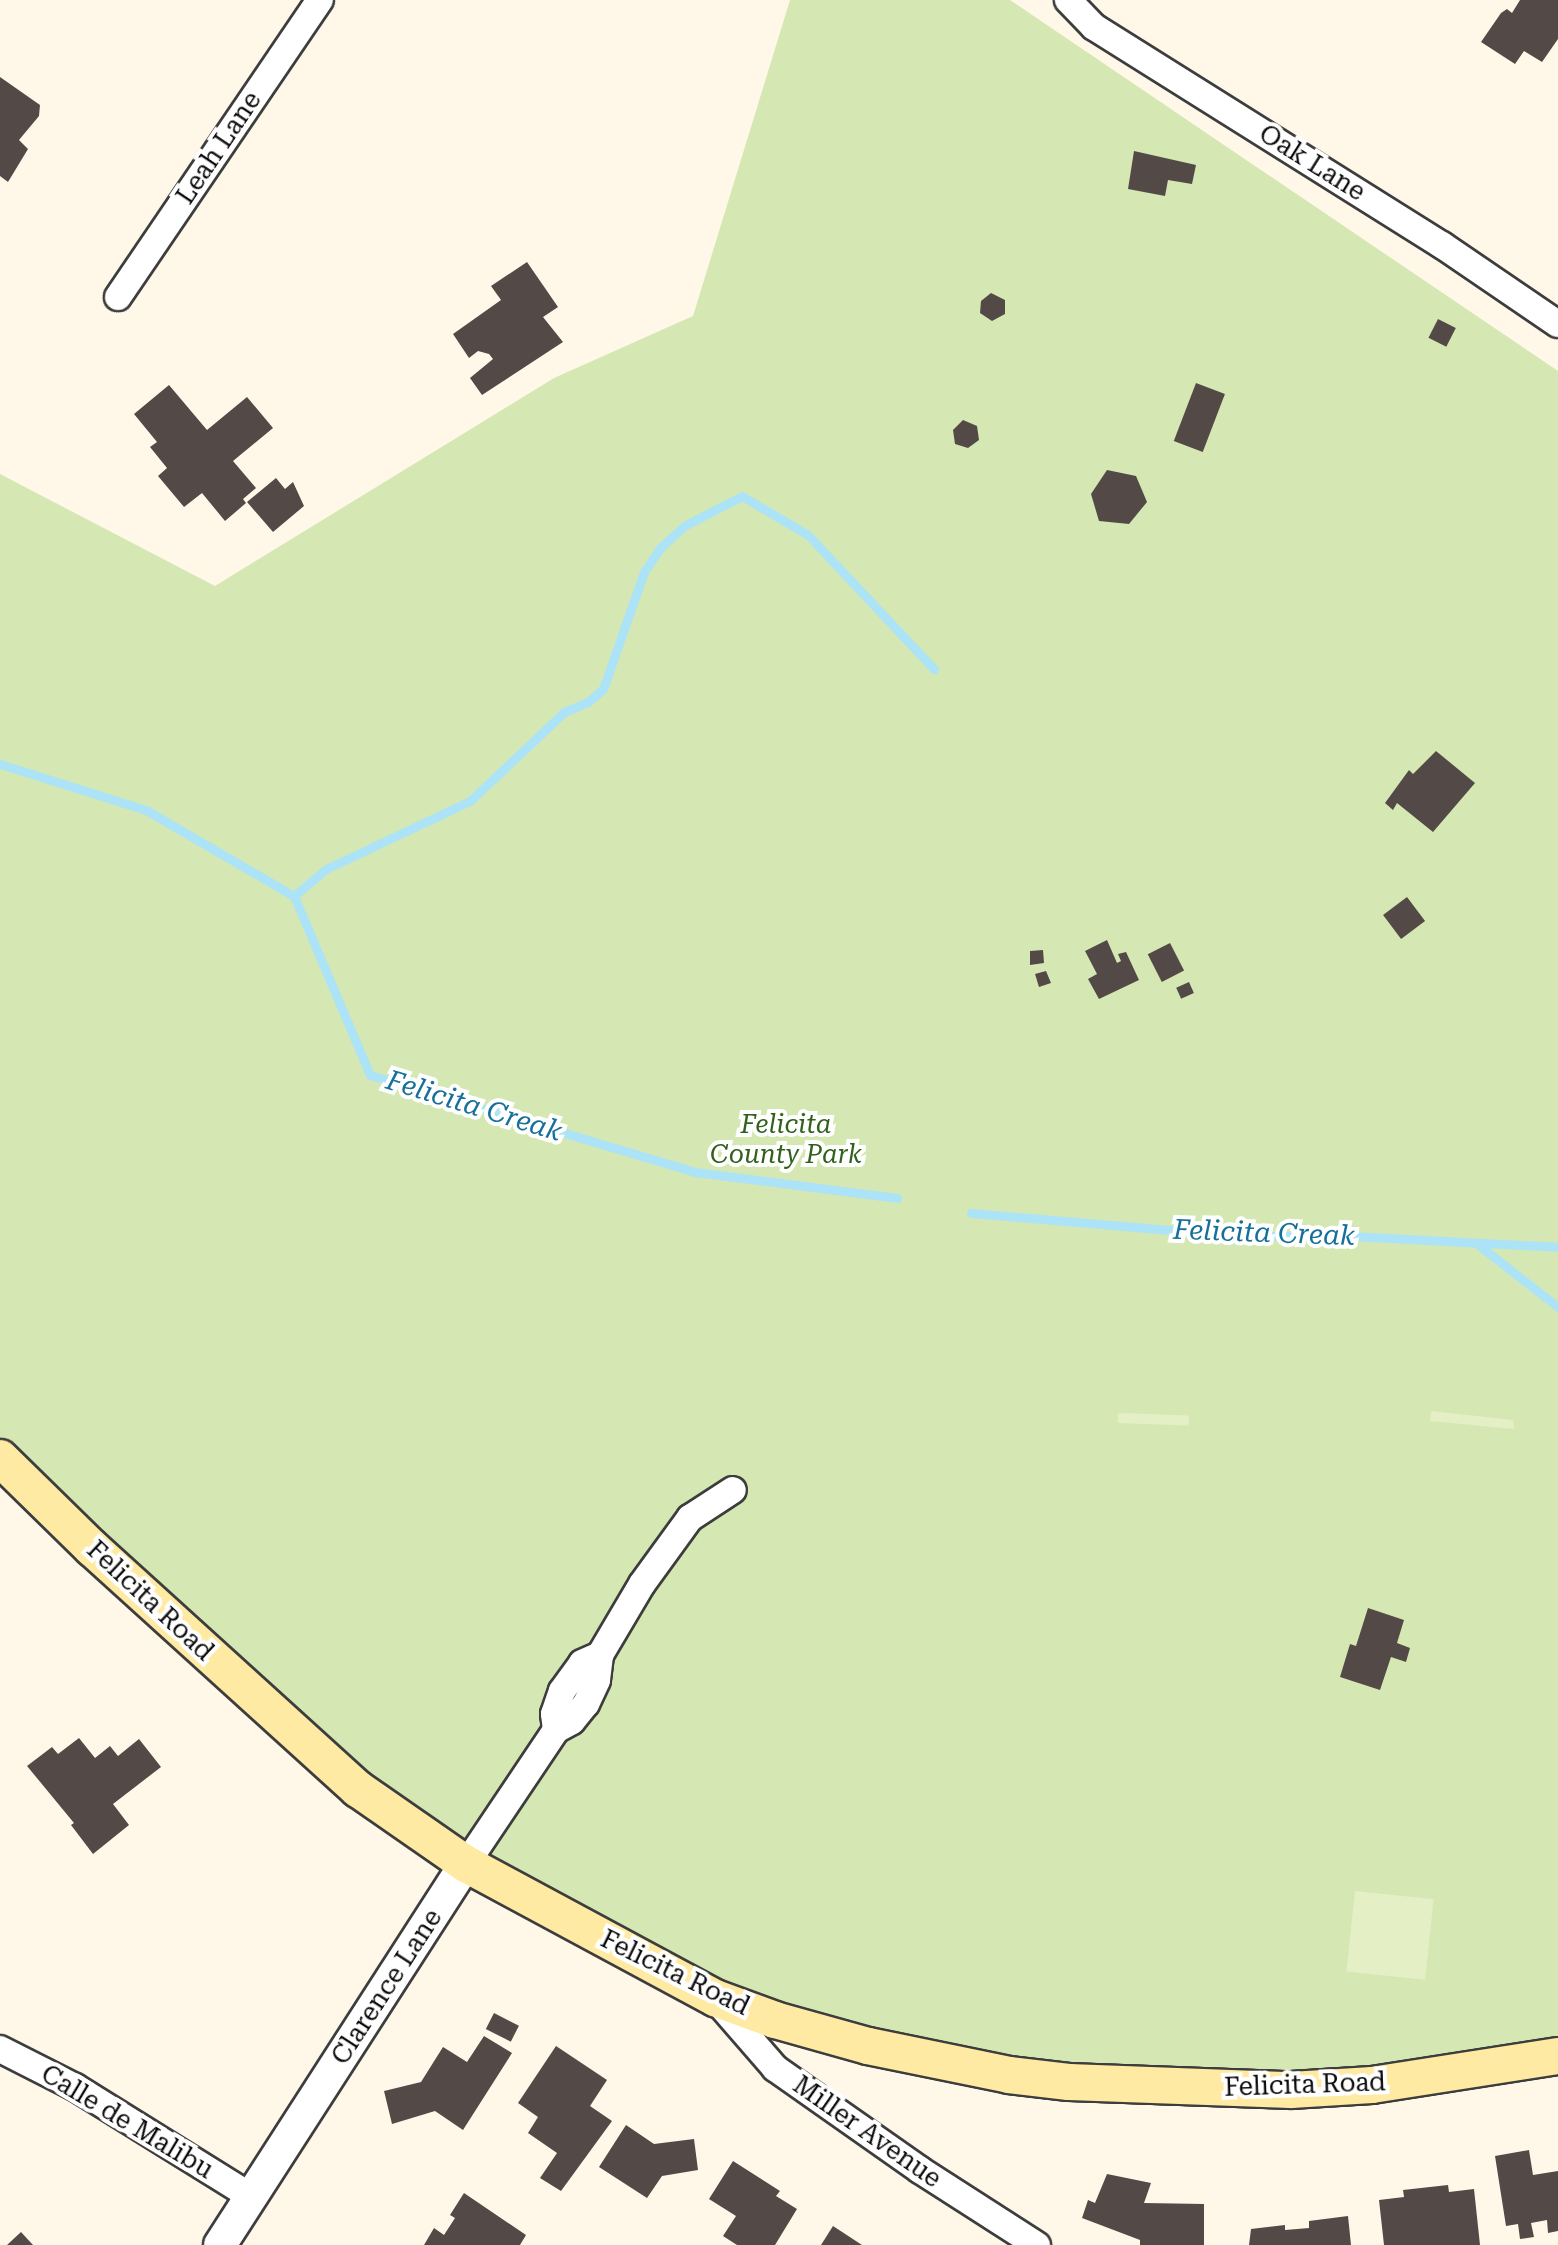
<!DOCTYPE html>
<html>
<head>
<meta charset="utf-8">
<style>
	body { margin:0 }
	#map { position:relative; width:1558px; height:2245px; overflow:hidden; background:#fff8e8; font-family:"Roboto Serif",serif }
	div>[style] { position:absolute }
	.green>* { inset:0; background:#d5e8b3 }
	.pitch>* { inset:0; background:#e5efc5; transform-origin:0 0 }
	.stream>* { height:9px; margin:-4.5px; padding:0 4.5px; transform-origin:4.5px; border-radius:4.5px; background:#ade3f6 }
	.building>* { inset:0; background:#534a47; transform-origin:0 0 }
	.roads { filter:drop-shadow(2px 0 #3d3d3d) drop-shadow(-2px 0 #3d3d3d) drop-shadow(0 2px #3d3d3d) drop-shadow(0 -2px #3d3d3d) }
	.minor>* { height:26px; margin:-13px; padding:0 13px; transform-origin:13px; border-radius:13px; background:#fff }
	.tertiary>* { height:32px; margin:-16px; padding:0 16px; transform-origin:16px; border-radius:16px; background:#fff }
	.secondary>* { height:36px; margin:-18px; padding:0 18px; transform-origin:18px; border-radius:18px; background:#ffeaa3 }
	span { translate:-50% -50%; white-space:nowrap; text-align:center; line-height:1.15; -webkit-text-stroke:8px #fff; paint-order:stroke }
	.street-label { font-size:26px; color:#0a0a0a }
	.park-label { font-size:26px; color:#32611c; font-style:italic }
	.water-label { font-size:28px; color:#16709a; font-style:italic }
</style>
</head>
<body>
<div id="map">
	<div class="green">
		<i style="clip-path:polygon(790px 0,1010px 0,1558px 371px,1558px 2056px,1146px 2084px,773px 2019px,466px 1864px,0 1458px,0 474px,215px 586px,554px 378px,693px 316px)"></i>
	</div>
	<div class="pitch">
		<i style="clip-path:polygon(1431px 1411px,1513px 1420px,1514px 1429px,1430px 1421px)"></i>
		<i style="left:1118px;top:1413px;width:71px;height:10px;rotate:2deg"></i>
		<i style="left:1355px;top:1891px;width:79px;height:81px;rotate:6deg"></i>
	</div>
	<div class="stream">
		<i style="left:0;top:764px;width:153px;rotate:17.5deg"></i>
		<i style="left:146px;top:810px;width:171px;rotate:30.2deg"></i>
		<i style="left:294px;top:896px;width:194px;rotate:67deg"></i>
		<i style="left:370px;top:1075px;width:339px;rotate:16.6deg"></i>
		<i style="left:695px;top:1172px;width:204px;rotate:7.3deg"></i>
		<i style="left:294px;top:896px;width:42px;rotate:-40.2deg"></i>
		<i style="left:326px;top:869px;width:159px;rotate:-25.3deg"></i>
		<i style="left:470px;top:801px;width:129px;rotate:-43.4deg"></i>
		<i style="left:564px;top:712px;width:26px;rotate:-23deg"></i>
		<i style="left:588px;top:702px;width:20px;rotate:-41deg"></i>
		<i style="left:603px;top:689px;width:124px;rotate:-70.7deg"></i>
		<i style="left:644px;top:572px;width:30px;rotate:-56deg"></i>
		<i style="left:661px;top:547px;width:31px;rotate:-42deg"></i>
		<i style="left:684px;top:526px;width:65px;rotate:-27.3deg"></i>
		<i style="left:742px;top:496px;width:77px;rotate:30.6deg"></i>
		<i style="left:808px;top:535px;width:184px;rotate:46.8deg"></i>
		<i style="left:971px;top:1213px;width:267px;rotate:4.9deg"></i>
		<i style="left:1237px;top:1236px;width:114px"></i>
		<i style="left:1351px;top:1236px;width:207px;rotate:3deg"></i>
		<i style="left:1476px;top:1243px;width:104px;rotate:38deg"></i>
	</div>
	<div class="building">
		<i style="clip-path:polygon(1520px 0,1558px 0,1558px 39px,1542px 62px,1524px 51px,1515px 64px,1481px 42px,1501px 13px,1507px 9px,1512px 13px)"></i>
		<i style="clip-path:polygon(0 77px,40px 105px,39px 116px,19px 140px,28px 149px,8px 182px,0 176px)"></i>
		<i style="clip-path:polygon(1134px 151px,1196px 165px,1192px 184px,1168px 180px,1165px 196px,1128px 189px)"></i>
		<i style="clip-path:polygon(527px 262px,558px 307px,543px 317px,563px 342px,482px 395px,470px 378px,493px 359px,489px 354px,478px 351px,469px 358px,453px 334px,501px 300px,491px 286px)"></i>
		<i style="clip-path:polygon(991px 293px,1005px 300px,1005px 314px,992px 321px,980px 313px,981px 301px)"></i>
		<i style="left:1438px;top:319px;width:20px;height:21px;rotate:27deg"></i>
		<i style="left:1196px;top:383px;width:31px;height:62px;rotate:21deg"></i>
		<i style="clip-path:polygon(169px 385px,207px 430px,247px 397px,273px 428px,233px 461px,256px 488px,243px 499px,246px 503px,225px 521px,202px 493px,184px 507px,158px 476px,167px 468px,150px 447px,157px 442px,134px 414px)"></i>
		<i style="clip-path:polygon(963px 420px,977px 426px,979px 440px,968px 448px,955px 444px,953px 430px)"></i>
		<i style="clip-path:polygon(1107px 470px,1136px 476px,1147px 502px,1129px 524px,1099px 521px,1091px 494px)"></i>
		<i style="clip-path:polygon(276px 478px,285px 489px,293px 482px,304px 506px,273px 532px,247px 502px)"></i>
		<i style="clip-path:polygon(1436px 751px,1475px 783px,1433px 832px,1397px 803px,1393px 810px,1385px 803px,1409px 770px,1413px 774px)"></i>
		<i style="left:1407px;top:897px;width:30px;height:30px;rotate:53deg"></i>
		<i style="clip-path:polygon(1107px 940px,1117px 963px,1121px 961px,1118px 954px,1126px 952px,1139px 980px,1099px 999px,1088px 979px,1097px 974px,1085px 951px)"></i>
		<i style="left:1170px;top:943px;width:31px;height:25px;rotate:63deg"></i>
		<i style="clip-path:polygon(1043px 950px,1044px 963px,1030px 965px,1030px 951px)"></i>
		<i style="clip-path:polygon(1046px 971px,1051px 983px,1039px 987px,1035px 974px)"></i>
		<i style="left:1189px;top:982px;width:12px;height:14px;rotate:66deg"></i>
		<i style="clip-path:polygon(1368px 1608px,1404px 1620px,1397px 1643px,1410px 1648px,1406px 1662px,1391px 1657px,1380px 1690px,1340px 1677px,1350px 1644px,1356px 1646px)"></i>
		<i style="clip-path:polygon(79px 1738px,95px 1758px,110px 1746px,118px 1756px,139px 1739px,161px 1767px,113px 1804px,129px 1825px,93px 1854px,71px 1825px,74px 1823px,27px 1766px,52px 1747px,58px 1754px)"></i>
		<i style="left:494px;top:2013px;width:28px;height:18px;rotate:27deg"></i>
		<i style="clip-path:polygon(484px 2036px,512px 2053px,463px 2130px,435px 2111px,392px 2124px,384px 2091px,421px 2082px,443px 2047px,467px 2062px)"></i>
		<i style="clip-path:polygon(556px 2046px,607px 2080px,590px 2106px,612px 2121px,561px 2191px,540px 2178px,557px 2153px,528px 2133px,538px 2117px,518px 2103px)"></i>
		<i style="clip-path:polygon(626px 2125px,654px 2144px,694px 2139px,698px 2170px,662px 2176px,647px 2198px,599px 2167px)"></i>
		<i style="clip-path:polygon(1529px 2150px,1533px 2175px,1558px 2171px,1558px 2231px,1548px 2233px,1547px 2220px,1531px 2223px,1534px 2237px,1520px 2239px,1518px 2224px,1506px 2226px,1495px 2156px)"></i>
		<i style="clip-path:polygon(733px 2161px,780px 2191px,776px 2196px,797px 2209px,775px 2245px,737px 2245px,723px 2236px,736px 2216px,709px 2199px)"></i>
		<i style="clip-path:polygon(1107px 2174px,1151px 2183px,1144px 2203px,1204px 2204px,1204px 2245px,1140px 2245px,1140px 2240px,1082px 2218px,1088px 2200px,1095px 2203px)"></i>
		<i style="clip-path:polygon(1448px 2185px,1449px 2192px,1474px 2189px,1480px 2245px,1384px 2245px,1379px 2200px,1404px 2197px,1403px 2190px)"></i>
		<i style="clip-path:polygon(464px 2193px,526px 2235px,520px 2245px,424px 2245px,434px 2228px,444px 2235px,455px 2218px,450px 2215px)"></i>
		<i style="clip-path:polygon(1348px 2216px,1351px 2245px,1249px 2245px,1251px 2229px,1285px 2225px,1285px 2230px,1309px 2228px,1309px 2221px)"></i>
		<i style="clip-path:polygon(833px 2226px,862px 2245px,821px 2245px)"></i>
		<i style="clip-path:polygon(21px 2232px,33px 2245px,7px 2245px)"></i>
	</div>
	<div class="roads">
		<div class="minor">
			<i style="left:1068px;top:0;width:37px;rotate:46deg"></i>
			<i style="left:1094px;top:27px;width:411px;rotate:32.1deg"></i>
			<i style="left:1442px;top:245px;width:140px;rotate:34.3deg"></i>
			<i style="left:118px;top:297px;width:359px;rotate:-55.8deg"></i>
			<i style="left:556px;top:1730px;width:16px;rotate:-97deg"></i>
			<i style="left:554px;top:1714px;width:24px;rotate:-71deg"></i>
			<i style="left:562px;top:1691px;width:34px;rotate:-54deg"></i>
			<i style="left:582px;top:1663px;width:20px;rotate:-24deg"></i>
			<i style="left:466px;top:1864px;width:161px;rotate:-56.1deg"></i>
			<i style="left:556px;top:1730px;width:18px;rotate:-29deg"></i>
			<i style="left:572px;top:1721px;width:22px;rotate:-51deg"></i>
			<i style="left:586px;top:1704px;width:26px;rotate:-65deg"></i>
			<i style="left:597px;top:1680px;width:25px;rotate:-83deg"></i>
			<i style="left:600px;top:1655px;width:82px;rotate:-59.4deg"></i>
			<i style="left:642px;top:1584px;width:82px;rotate:-54deg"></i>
			<i style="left:690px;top:1518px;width:51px;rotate:-33.1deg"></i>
			<i style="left:717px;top:2001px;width:89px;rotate:49.1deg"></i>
			<i style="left:775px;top:2068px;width:177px;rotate:35.1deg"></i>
			<i style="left:920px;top:2170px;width:139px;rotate:32.7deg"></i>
			<i style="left:0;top:2049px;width:84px;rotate:26.9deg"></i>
			<i style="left:75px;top:2087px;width:208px;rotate:31.9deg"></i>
		</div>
		<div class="tertiary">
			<i style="left:220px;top:2245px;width:454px;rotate:-57.2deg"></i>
		</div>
		<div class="secondary">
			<i style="left:0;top:1458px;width:129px;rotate:44.4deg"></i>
			<i style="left:92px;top:1548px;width:359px;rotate:42.2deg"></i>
			<i style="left:358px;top:1789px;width:131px;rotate:34.8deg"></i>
			<i style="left:466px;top:1864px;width:283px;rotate:28.3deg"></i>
			<i style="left:715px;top:1998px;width:64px;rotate:20.1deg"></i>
			<i style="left:775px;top:2020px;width:97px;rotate:15.6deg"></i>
			<i style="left:868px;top:2046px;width:144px;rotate:11.6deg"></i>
			<i style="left:1009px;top:2075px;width:60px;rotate:6.7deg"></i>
			<i style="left:1069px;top:2082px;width:222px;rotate:2.1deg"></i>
			<i style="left:1291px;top:2090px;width:81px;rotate:-3.5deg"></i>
			<i style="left:1372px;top:2085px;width:188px;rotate:-8.9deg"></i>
		</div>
	</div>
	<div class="street-label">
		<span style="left:219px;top:148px;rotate:-56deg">Leah Lane</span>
		<span style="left:1312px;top:163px;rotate:32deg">Oak Lane</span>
		<span style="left:150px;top:1601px;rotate:43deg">Felicita Road</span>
		<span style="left:675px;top:1973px;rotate:26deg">Felicita Road</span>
		<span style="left:387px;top:1987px;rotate:-57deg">Clarence Lane</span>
		<span style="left:1305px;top:2085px;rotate:-2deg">Felicita Road</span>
		<span style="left:127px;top:2122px;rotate:31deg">Calle de Malibu</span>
		<span style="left:867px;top:2132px;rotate:35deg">Miller Avenue</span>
	</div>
	<div class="park-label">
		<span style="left:786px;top:1140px">Felicita<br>County Park</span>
	</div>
	<div class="water-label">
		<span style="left:474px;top:1106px;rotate:17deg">Felicita Creak</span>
		<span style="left:1264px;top:1233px;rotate:2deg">Felicita Creak</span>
	</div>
</div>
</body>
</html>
